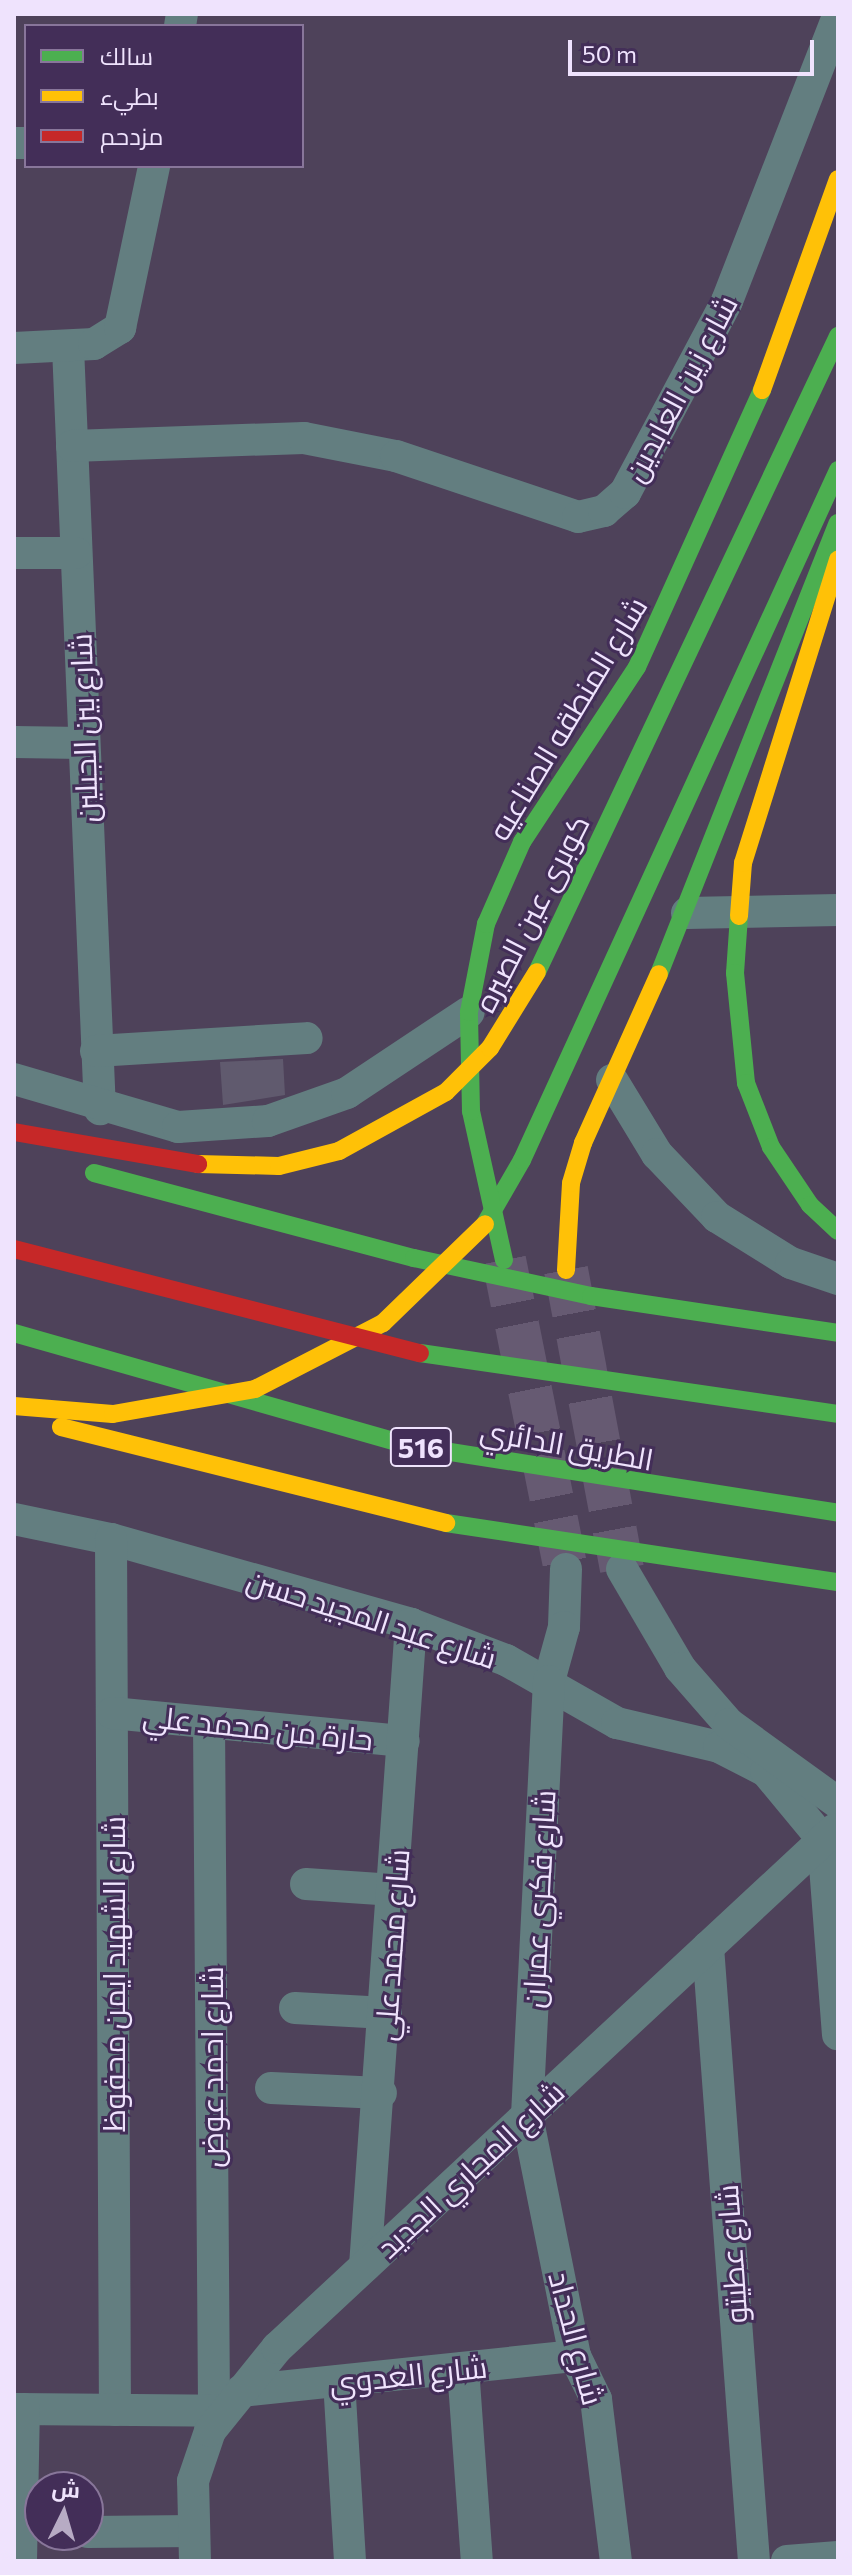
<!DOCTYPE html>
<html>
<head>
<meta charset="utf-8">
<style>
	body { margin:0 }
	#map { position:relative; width:852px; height:2575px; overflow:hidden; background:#4e425a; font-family:Commissioner,Cairo,sans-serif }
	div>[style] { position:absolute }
	.building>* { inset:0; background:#605a6e }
	.secondary-tunnel>* { height:44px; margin-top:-22px; transform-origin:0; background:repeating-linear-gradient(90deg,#665a72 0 44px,transparent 0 66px) }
	.street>* { height:32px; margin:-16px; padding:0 16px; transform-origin:16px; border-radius:16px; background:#637e80 }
	.fast>* { height:18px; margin:-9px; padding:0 9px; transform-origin:9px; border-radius:9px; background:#4caf50 }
	.slow>* { height:18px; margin:-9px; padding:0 9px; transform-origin:9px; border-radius:9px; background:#ffc107 }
	.jam>* { height:18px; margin:-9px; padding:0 9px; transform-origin:9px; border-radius:9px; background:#c62828 }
	span { translate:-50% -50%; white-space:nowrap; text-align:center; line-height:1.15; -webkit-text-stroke:6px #432e58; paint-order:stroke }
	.shield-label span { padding:2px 6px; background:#432e58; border:2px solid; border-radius:6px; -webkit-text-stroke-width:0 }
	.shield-label { font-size:28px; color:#efe3fd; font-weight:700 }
	.street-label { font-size:30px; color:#efe3fd }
	.frame { position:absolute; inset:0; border:16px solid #efe3fd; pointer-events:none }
	.legend { position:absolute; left:24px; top:24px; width:280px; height:144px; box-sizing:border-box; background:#432e58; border:2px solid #88769a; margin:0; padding:10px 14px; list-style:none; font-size:24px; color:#efe3fd }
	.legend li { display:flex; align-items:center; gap:16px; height:40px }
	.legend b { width:40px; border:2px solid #88769a }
	.north { position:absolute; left:24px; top:2471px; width:80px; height:80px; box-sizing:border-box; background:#432e58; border:2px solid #88769a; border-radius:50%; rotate:5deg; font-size:22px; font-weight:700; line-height:32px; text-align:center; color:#efe3fd }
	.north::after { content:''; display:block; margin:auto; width:28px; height:36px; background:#b7abc4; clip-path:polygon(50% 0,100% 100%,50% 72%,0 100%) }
	.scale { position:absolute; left:568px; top:40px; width:246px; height:36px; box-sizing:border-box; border:4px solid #efe3fd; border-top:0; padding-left:10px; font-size:24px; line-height:28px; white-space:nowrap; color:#efe3fd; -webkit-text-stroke:6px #432e58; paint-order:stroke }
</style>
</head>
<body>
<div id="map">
	<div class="building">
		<i style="clip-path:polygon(283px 1059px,285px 1095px,223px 1105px,220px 1062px)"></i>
	</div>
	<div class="secondary-tunnel">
		<i style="left:504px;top:1260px;width:315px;rotate:78.7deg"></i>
		<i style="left:566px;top:1270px;width:304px;rotate:79.4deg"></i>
	</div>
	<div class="street">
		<i style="left:180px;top:26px;width:12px;rotate:-81deg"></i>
		<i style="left:14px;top:143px;width:12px"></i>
		<i style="left:68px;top:347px;width:763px;rotate:87.6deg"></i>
		<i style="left:14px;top:348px;width:80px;rotate:-2.9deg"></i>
		<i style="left:94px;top:344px;width:31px;rotate:-32deg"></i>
		<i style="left:120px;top:328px;width:166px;rotate:-78.1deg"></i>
		<i style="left:72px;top:446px;width:232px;rotate:-2deg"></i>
		<i style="left:304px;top:438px;width:94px;rotate:11.1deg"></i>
		<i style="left:396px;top:456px;width:192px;rotate:18.5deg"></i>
		<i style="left:578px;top:517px;width:27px;rotate:-13deg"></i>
		<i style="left:604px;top:511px;width:28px;rotate:-41deg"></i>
		<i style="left:625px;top:493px;width:217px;rotate:-62deg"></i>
		<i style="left:727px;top:301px;width:305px;rotate:-68.7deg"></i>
		<i style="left:14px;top:553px;width:62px"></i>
		<i style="left:14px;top:742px;width:69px;rotate:0.8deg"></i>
		<i style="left:687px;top:913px;width:151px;rotate:-1.1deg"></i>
		<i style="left:96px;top:1051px;width:211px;rotate:-3.5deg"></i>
		<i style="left:14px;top:1079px;width:171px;rotate:16.3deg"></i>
		<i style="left:178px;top:1127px;width:90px;rotate:-3.8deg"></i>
		<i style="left:268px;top:1121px;width:84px;rotate:-19.5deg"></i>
		<i style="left:347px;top:1093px;width:146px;rotate:-33.6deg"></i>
		<i style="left:612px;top:1080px;width:87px;rotate:58.7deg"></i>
		<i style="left:657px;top:1154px;width:87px;rotate:46.4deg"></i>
		<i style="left:717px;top:1217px;width:87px;rotate:31.9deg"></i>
		<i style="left:791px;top:1263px;width:50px;rotate:18.8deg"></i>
		<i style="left:14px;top:1519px;width:99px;rotate:11.7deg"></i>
		<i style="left:111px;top:1539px;width:312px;rotate:15.8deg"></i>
		<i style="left:411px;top:1624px;width:102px;rotate:20.8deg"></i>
		<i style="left:506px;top:1660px;width:128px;rotate:29.6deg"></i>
		<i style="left:617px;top:1723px;width:105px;rotate:13.2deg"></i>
		<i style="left:719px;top:1747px;width:53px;rotate:27.1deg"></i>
		<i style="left:766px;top:1771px;width:89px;rotate:50.4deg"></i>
		<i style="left:823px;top:1840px;width:195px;rotate:85.6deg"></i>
		<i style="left:111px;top:1539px;width:871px;rotate:89.74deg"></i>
		<i style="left:566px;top:1569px;width:58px;rotate:92deg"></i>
		<i style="left:564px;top:1627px;width:56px;rotate:105.5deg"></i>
		<i style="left:549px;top:1681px;width:436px;rotate:92.9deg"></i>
		<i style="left:527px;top:2116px;width:245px;rotate:78.7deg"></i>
		<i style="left:575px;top:2356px;width:48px;rotate:64deg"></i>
		<i style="left:596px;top:2399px;width:163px;rotate:83deg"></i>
		<i style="left:622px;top:1569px;width:115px;rotate:59.6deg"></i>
		<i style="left:680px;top:1668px;width:74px;rotate:48.8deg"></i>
		<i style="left:729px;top:1724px;width:135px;rotate:35.9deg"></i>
		<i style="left:112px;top:1713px;width:293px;rotate:5.5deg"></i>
		<i style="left:209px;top:1723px;width:688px;rotate:89.58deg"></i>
		<i style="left:306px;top:1884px;width:88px;rotate:3.9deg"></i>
		<i style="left:708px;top:1947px;width:616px;rotate:85.72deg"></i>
		<i style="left:295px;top:2008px;width:91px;rotate:3.1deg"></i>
		<i style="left:271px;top:2088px;width:110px;rotate:2.6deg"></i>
		<i style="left:365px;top:2266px;width:644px;rotate:-85.9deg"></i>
		<i style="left:463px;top:2368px;width:194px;rotate:85.9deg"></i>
		<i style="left:339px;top:2381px;width:180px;rotate:86.5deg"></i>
		<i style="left:241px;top:2391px;width:336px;rotate:-6deg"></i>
		<i style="left:14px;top:2409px;width:209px;rotate:0.5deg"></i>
		<i style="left:88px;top:2532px;width:106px;rotate:-0.5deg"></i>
		<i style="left:21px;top:2561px;width:152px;rotate:-88.9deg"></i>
		<i style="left:195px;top:2561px;width:80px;rotate:-91.4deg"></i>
		<i style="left:193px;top:2481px;width:53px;rotate:-71.2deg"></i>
		<i style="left:210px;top:2431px;width:107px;rotate:-51.1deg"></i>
		<i style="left:277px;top:2348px;width:761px;rotate:-42.92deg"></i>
		<i style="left:787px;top:2561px;width:51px;rotate:-4.5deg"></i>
	</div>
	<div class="fast">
		<i style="left:739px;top:916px;width:57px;rotate:94deg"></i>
		<i style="left:735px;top:973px;width:111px;rotate:84.3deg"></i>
		<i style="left:746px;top:1083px;width:69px;rotate:68.7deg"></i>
		<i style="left:771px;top:1147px;width:70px;rotate:56.1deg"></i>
		<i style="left:810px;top:1205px;width:38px;rotate:43deg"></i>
		<i style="left:537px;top:972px;width:704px;rotate:-64.67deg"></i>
		<i style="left:659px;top:974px;width:485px;rotate:-68.4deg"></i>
		<i style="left:94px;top:1173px;width:331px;rotate:14.9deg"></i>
		<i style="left:414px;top:1258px;width:181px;rotate:12.1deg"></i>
		<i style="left:591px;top:1296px;width:250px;rotate:8.5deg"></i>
		<i style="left:485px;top:1224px;width:74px;rotate:-60deg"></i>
		<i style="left:522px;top:1160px;width:759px;rotate:-65.39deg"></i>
		<i style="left:504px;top:1260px;width:153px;rotate:-102.5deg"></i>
		<i style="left:471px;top:1111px;width:99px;rotate:-91.2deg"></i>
		<i style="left:469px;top:1012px;width:90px;rotate:-79.1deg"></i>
		<i style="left:486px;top:924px;width:90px;rotate:-66.3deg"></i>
		<i style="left:522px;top:842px;width:209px;rotate:-56.7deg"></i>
		<i style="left:637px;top:667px;width:304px;rotate:-65.7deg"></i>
		<i style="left:14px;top:1333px;width:408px;rotate:15.9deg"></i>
		<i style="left:406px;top:1445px;width:437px;rotate:8.9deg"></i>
		<i style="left:420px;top:1353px;width:422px;rotate:8.3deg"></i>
		<i style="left:446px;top:1523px;width:396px;rotate:8.6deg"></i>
	</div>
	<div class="slow">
		<i style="left:762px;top:390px;width:224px;rotate:-70.2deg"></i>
		<i style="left:739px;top:916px;width:53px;rotate:-85.7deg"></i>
		<i style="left:743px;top:863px;width:318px;rotate:-72.6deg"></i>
		<i style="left:198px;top:1164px;width:81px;rotate:1.4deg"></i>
		<i style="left:279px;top:1166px;width:62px;rotate:-14deg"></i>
		<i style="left:339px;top:1151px;width:122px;rotate:-28.9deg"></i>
		<i style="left:446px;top:1092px;width:62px;rotate:-45deg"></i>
		<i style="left:490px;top:1048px;width:89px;rotate:-58.3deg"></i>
		<i style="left:566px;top:1270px;width:87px;rotate:-86.7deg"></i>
		<i style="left:571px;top:1183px;width:42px;rotate:-73.3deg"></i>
		<i style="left:583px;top:1143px;width:185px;rotate:-65.8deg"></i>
		<i style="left:14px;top:1406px;width:99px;rotate:4.6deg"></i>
		<i style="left:113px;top:1414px;width:144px;rotate:-10deg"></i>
		<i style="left:255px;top:1389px;width:144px;rotate:-27.3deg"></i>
		<i style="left:383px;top:1323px;width:142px;rotate:-44.1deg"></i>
		<i style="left:61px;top:1427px;width:397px;rotate:14deg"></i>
	</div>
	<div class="jam">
		<i style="left:14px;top:1132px;width:187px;rotate:9.9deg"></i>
		<i style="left:14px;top:1249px;width:419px;rotate:14.4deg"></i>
	</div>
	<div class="shield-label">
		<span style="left:421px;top:1447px">516</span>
	</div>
	<div class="street-label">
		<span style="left:680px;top:388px;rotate:-62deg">شارع زين العابدين</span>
		<span style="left:567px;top:718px;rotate:-59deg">شارع المنطقه الصناعيه</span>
		<span style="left:83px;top:728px;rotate:-92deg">شارع بين الجبلين</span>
		<span style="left:531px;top:913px;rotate:-63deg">كوبرى عين الصيره</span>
		<span style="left:567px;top:1444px;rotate:10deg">الطريق الدائري</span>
		<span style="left:372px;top:1618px;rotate:18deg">شارع عبد المجيد حسن</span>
		<span style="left:258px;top:1727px;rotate:6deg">حارة من محمد علي</span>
		<span style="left:538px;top:1899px;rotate:-87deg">شارع فكري عمران</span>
		<span style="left:391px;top:1945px;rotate:-86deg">شارع محمد علي</span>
		<span style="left:113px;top:1974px;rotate:-90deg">شارع الشهيد ايمن محفوظ</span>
		<span style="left:211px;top:2067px;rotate:-90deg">شارع احمد عوض</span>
		<span style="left:470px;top:2169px;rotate:-43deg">شارع المجاري الجديد</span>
		<span style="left:731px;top:2254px;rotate:-94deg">شارع عطيتو</span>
		<span style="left:577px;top:2338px;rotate:75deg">شارع الحداد</span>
		<span style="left:408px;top:2374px;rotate:-6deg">شارع العدوي</span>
	</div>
	<div class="frame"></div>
	<ul class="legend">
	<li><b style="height:10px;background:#4caf50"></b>سالك</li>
	<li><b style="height:10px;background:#ffc107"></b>بطيء</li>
	<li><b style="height:10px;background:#c62828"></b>مزدحم</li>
	</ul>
	<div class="north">ش</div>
	<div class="scale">50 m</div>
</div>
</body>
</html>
